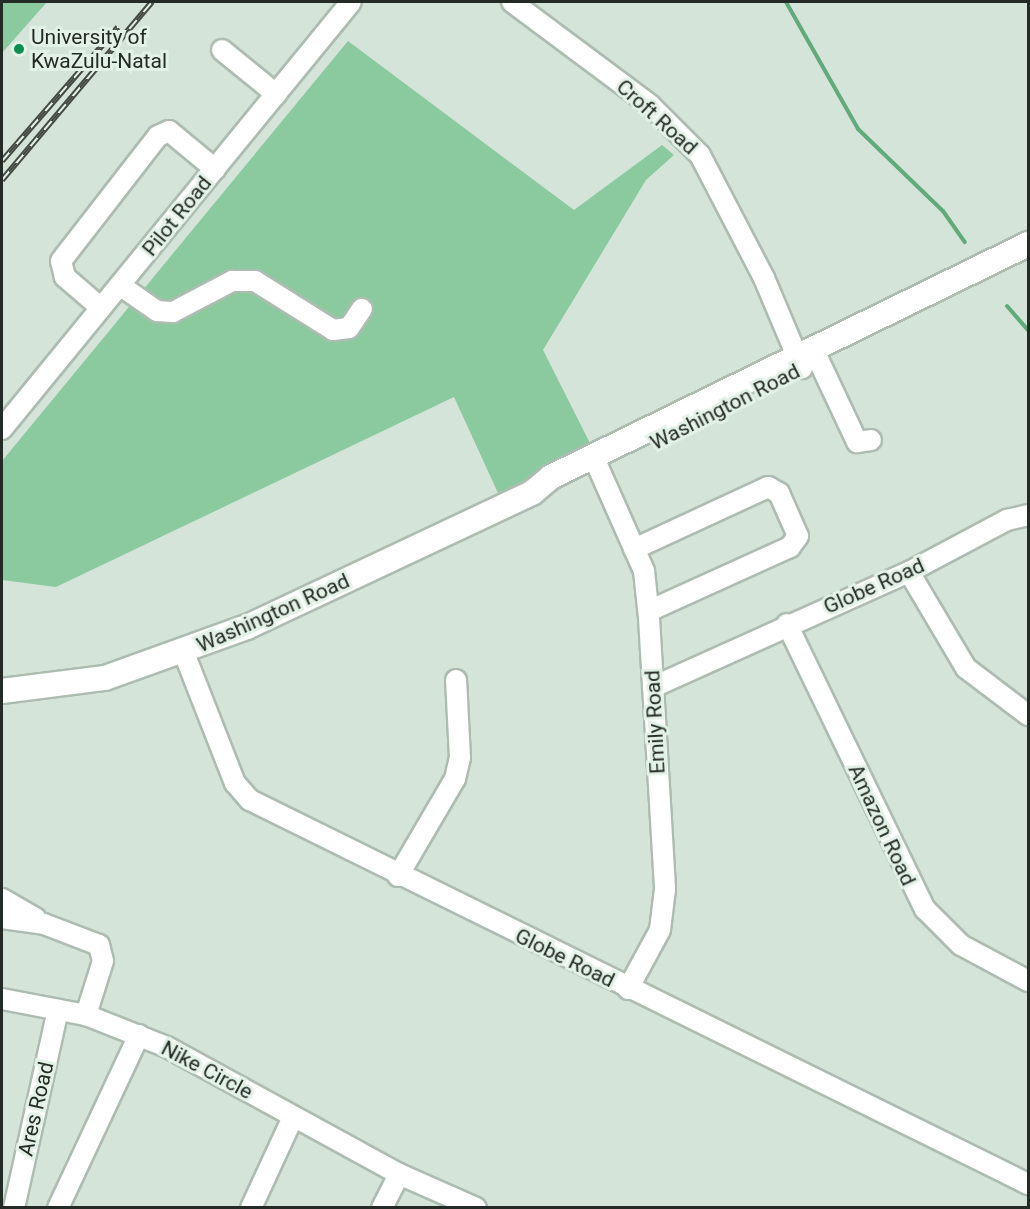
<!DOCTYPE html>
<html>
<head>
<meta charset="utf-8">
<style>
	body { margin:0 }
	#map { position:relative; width:1030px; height:1209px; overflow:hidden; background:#d5e4d9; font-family:Roboto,sans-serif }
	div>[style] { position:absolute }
	.green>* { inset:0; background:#8aca9e }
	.stream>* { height:4px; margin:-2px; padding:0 2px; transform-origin:2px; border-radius:2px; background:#60ab7a }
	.roads { filter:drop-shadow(2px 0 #adbcb1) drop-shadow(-2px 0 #adbcb1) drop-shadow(0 2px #adbcb1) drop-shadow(0 -2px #adbcb1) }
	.minor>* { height:20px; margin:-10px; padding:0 10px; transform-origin:10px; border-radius:10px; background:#fff }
	.major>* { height:24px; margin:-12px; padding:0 12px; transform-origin:12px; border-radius:12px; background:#fff }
	.rail>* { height:6px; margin-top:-3px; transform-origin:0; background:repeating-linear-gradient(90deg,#e2f2e6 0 11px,#424943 0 22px); box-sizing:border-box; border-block:2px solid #424943 }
	.dots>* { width:16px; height:16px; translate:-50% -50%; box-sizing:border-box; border:3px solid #e2f2e6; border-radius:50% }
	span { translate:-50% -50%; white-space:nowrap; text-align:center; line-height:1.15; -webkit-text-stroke:6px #e2f2e6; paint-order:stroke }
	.poi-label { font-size:21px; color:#242a25 }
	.left { translate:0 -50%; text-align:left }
	.street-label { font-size:21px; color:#242a25 }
	.frame { position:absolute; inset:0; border:3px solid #242a25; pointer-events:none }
</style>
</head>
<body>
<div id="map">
	<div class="green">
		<i style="clip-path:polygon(2px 2px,47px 2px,2px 53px)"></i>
		<i style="clip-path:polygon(348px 41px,574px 210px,662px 145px,674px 155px,646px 180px,543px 350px,593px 449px,498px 493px,454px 397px,56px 587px,2px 580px,2px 461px)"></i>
	</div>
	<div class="stream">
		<i style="left:786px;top:2px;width:146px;rotate:60.4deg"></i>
		<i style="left:858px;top:129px;width:118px;rotate:44deg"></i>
		<i style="left:943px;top:211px;width:38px;rotate:55deg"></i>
		<i style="left:1007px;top:306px;width:32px;rotate:49deg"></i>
	</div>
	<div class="roads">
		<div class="minor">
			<i style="left:512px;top:2px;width:172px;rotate:36.7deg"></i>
			<i style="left:650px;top:105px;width:71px;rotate:45deg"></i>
			<i style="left:700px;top:155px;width:139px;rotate:62.5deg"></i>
			<i style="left:764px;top:278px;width:98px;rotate:67.1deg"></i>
			<i style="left:222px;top:50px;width:70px;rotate:39.2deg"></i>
			<i style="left:121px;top:286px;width:44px;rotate:34.8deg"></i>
			<i style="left:157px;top:311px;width:16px;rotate:4deg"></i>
			<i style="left:173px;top:312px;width:67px;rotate:-27.7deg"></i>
			<i style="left:232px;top:281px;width:23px"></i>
			<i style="left:255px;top:281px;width:92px;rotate:32.1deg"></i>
			<i style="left:333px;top:330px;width:16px;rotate:-7deg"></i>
			<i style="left:349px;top:328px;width:23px;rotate:-56deg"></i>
			<i style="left:101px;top:308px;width:48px;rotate:-139.3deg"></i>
			<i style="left:65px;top:277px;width:16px;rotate:-104deg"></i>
			<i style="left:61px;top:261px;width:158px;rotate:-52.2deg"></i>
			<i style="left:158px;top:136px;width:12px;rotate:-24deg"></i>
			<i style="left:169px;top:131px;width:60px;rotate:39.6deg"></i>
			<i style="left:818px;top:359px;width:92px;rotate:64.8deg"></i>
			<i style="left:857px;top:442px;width:14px;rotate:-8deg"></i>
			<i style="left:2px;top:429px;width:551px;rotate:-50.74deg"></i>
			<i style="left:594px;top:458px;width:124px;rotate:66.1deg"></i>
			<i style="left:644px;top:571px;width:47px;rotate:83.9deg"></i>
			<i style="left:649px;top:618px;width:271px;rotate:86.6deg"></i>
			<i style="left:665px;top:889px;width:41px;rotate:97deg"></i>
			<i style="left:660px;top:930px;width:67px;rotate:118.5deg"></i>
			<i style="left:634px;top:549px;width:148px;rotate:-24.8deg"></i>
			<i style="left:768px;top:487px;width:13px;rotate:29deg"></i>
			<i style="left:779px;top:493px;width:47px;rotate:66.2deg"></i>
			<i style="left:798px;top:536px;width:14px;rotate:126deg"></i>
			<i style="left:790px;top:547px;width:155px;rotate:155.6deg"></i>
			<i style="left:909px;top:572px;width:112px;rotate:59.3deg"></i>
			<i style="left:966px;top:668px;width:78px;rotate:37.2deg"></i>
			<i style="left:787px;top:624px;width:317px;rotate:64.2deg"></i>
			<i style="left:925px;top:909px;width:51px;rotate:45deg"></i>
			<i style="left:961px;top:945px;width:76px;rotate:28.2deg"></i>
			<i style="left:184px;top:653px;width:140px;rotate:68.6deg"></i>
			<i style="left:235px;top:783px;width:23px;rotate:49deg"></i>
			<i style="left:250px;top:800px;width:868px;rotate:26.27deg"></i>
			<i style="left:653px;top:687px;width:281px;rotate:-24.2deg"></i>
			<i style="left:909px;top:572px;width:111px;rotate:-28deg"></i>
			<i style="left:1007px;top:520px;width:22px;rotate:-13deg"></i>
			<i style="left:398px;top:876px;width:113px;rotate:-59.6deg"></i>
			<i style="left:455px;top:779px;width:22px;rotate:-77deg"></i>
			<i style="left:460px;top:758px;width:78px;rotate:-92.9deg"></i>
			<i style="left:2px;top:899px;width:39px;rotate:30deg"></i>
			<i style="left:2px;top:918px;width:42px;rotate:8.1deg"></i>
			<i style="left:44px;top:924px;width:59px;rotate:20.9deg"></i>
			<i style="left:99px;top:945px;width:16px;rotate:76deg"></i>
			<i style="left:103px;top:961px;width:57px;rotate:107.5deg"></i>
			<i style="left:2px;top:999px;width:86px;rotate:10.8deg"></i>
			<i style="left:86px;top:1015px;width:87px;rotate:21.6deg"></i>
			<i style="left:167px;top:1047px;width:264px;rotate:28.7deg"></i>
			<i style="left:399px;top:1174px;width:84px;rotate:23.8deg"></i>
			<i style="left:14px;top:1208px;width:203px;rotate:-77.5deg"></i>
			<i style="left:58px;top:1208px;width:191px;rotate:-64.9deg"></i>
			<i style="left:251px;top:1208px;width:100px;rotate:-65.2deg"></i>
			<i style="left:382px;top:1208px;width:38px;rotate:-63deg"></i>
		</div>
		<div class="major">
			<i style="left:2px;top:691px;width:104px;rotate:-7.2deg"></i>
			<i style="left:105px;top:678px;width:151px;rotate:-19.8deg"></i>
			<i style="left:247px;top:627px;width:315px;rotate:-25.2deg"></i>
			<i style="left:532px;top:493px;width:25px;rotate:-40deg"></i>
			<i style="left:551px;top:477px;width:531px;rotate:-26.03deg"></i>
		</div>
	</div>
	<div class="rail">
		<i style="left:2px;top:161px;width:177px;rotate:-49.1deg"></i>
		<i style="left:2px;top:180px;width:233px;rotate:-49.9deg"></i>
	</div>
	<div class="dots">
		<i style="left:19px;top:49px;background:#069150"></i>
	</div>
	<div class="poi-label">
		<span class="left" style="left:31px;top:49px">University of<br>KwaZulu-Natal</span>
	</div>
	<div class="street-label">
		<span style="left:657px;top:117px;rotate:42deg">Croft Road</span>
		<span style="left:177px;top:216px;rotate:-51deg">Pilot Road</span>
		<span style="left:725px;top:407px;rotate:-27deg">Washington Road</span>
		<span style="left:874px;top:586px;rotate:-24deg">Globe Road</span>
		<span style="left:273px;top:613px;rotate:-24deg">Washington Road</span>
		<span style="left:655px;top:722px;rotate:-93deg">Emily Road</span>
		<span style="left:882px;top:825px;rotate:65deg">Amazon Road</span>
		<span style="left:565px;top:958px;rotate:26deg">Globe Road</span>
		<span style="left:207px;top:1070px;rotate:28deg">Nike Circle</span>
		<span style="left:36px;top:1109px;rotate:-77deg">Ares Road</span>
	</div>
	<div class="frame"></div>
</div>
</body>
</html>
